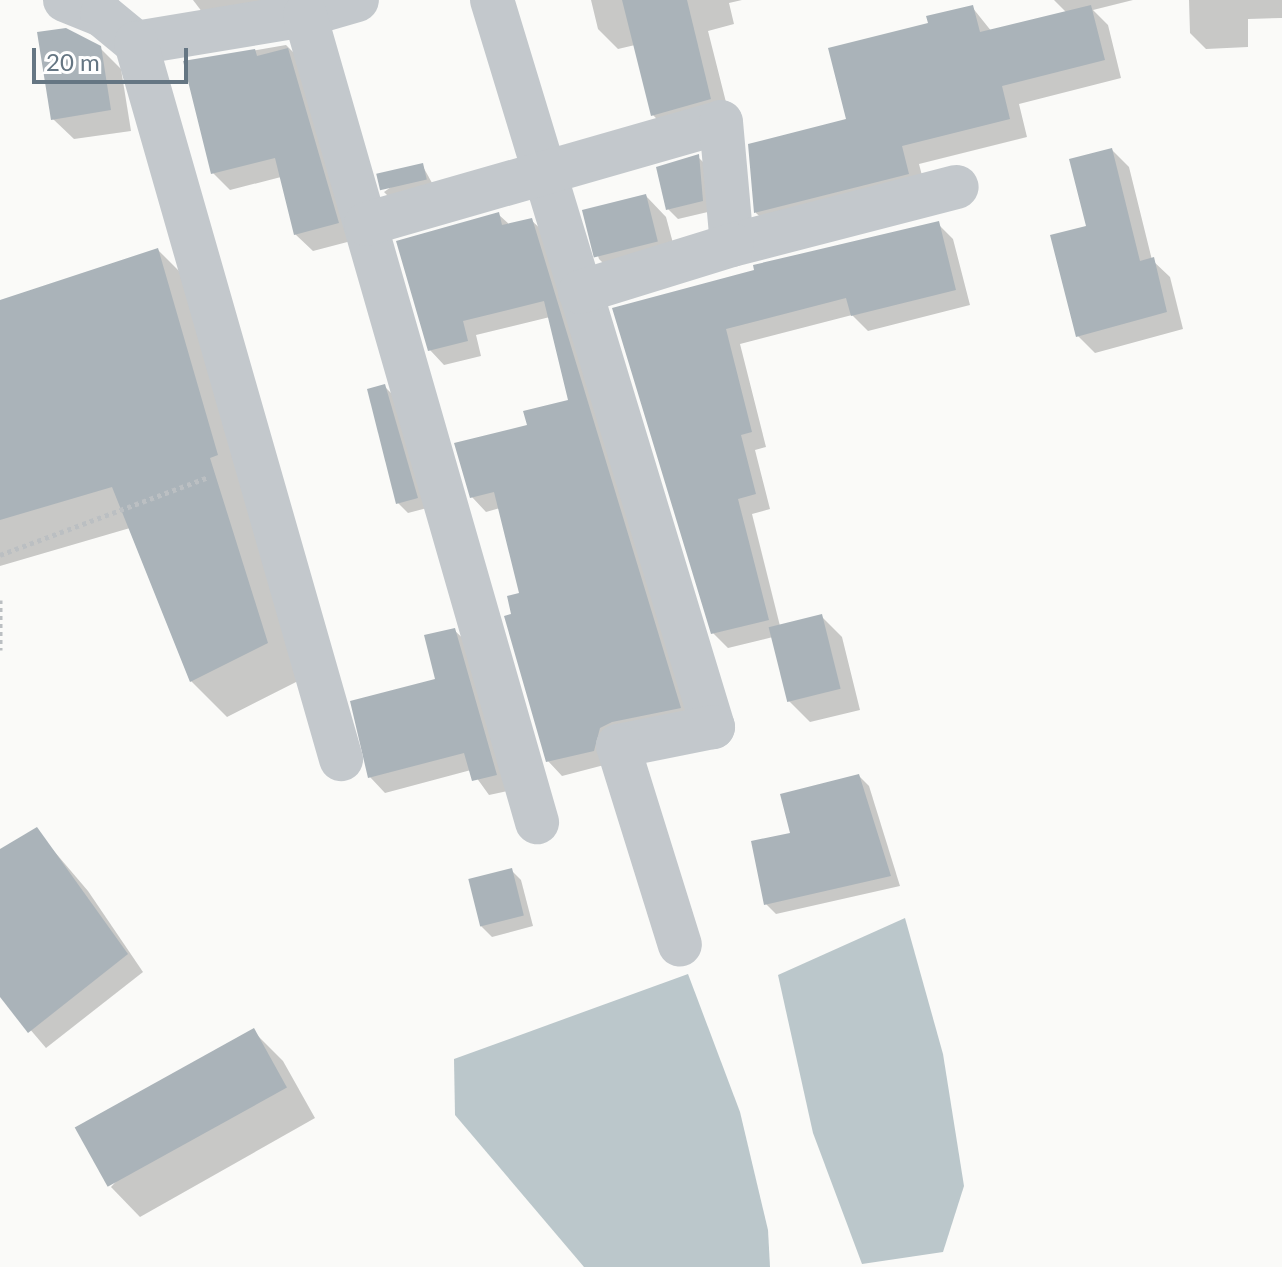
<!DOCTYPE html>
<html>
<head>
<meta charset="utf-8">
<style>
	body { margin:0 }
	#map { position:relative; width:1282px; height:1267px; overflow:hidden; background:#fafaf8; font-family:Lato,sans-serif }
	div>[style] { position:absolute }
	.water>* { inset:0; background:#bbc7cb }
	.shadow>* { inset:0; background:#0003 }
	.building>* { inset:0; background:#aab3b9; transform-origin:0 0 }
	.path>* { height:5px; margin-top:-2.5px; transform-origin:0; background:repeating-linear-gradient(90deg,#bbbfc2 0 4px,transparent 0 8px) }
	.minor>* { height:44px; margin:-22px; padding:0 22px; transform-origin:22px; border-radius:22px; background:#c3c8cc }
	span { translate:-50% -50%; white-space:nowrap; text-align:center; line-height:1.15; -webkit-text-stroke:8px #fff; paint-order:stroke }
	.scale { position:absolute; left:32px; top:48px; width:156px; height:36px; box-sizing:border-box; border:4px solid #657683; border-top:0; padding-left:10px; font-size:24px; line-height:28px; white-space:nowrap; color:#657683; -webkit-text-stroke:6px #fff; paint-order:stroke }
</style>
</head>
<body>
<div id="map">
	<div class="water">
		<i style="clip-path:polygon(905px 918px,943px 1054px,964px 1186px,943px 1252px,862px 1264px,813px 1133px,778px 975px)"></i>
		<i style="clip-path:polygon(688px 974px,740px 1112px,768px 1230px,770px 1267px,584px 1267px,455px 1115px,454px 1059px)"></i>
	</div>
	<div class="shadow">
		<i style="clip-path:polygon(193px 0,312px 0,209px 21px)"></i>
		<i style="clip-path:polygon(591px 0,742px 0,729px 3px,734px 24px,708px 31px,730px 118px,672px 135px,653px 115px,635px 45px,618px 49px,598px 29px)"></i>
		<i style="clip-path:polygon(1054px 0,1133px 0,1093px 10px,1108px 25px,1121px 78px,1019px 104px,1027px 137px,919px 164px,926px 191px,774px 230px,756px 213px,750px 145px,848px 121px,930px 25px,972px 7px,992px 32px,1067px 13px)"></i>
		<i style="clip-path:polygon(1189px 0,1282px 0,1282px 18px,1248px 19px,1248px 47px,1206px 49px,1190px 33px)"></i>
		<i style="clip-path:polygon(286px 45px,304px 63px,355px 240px,313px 251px,295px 234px,281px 177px,230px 190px,213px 173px,185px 62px)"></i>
		<i style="clip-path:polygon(100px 48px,121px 69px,131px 131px,74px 139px,53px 119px)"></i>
		<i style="clip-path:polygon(1112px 150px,1129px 167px,1152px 260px,1170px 277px,1183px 329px,1095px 353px,1078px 336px,1088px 227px)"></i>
		<i style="clip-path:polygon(698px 157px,708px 167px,712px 211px,678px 219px,668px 209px)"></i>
		<i style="clip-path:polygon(422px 165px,436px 190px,394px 202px,384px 192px)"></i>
		<i style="clip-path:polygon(646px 196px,666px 217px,678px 262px,620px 280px,599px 259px,584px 211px)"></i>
		<i style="clip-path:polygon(498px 214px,510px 225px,531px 220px,546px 234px,694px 722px,608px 764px,562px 776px,548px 761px,514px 615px,521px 594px,500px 508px,486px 512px,472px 497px,529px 427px,571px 402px,550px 317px,476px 335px,481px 356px,444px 365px,430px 350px)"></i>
		<i style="clip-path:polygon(938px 224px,953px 239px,970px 305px,868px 331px,852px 315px,740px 344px,766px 447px,755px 450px,770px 509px,752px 514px,780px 626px,821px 616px,842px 637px,860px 710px,810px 722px,789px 701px,773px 637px,728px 648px,713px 633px,614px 310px)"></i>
		<i style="clip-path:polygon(158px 250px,194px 286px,302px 679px,227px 717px,191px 681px,130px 528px,0 566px,0 303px)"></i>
		<i style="clip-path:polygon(384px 386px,395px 397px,427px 508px,408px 513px,398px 503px)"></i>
		<i style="clip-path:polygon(454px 630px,470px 645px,512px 790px,489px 795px,471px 770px,385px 793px,370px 777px,437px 681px)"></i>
		<i style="clip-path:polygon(859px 776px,869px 786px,900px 886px,776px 914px,766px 904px,792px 834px)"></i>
		<i style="clip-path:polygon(36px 830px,88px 891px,143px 972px,46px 1048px,0 994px,0 852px)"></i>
		<i style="clip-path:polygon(511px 870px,521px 880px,533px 926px,492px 937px,481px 926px)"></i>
		<i style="clip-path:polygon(253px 1031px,283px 1061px,315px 1118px,140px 1217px,111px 1187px)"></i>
	</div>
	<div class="building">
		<i style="clip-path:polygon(622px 0,687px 0,711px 99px,651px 116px)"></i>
		<i style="clip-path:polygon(973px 5px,980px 32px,1091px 5px,1105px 60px,1002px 86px,1010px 119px,902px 146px,909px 174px,754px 213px,748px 144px,846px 119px,828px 48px,928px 23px,926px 16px)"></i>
		<i style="clip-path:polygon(66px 28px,101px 46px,111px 110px,51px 120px,37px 32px)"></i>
		<i style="clip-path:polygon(288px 48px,339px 223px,294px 235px,275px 158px,211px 174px,183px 61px,255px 49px,257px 56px)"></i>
		<i style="clip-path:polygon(1112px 148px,1140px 261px,1154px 257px,1167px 312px,1076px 337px,1050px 235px,1086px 226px,1069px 159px)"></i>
		<i style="clip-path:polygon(699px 154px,703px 201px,666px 210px,656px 167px)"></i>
		<i style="left:423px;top:163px;width:17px;height:48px;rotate:77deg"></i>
		<i style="left:646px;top:194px;width:49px;height:66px;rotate:76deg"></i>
		<i style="clip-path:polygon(499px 212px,502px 225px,532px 218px,681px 708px,612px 722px,600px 728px,594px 751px,546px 762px,504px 616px,511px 614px,507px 596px,519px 593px,494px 492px,470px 498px,454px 443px,527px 425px,523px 411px,568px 400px,544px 301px,463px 321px,468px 341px,428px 351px,396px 241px)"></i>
		<i style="clip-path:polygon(939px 221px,956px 290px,851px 316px,846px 298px,726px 329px,752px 432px,741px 435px,756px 494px,738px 499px,769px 620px,711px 634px,612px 308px,754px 270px,753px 265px)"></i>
		<i style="clip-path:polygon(158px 248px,218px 455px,210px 458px,268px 643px,190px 682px,112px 487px,0 520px,0 300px)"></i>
		<i style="clip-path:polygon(385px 384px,418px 498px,396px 504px,367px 389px)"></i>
		<i style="left:822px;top:614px;width:77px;height:55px;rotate:76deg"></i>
		<i style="clip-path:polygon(455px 628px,497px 775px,472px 781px,464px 753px,368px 778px,350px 701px,435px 679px,424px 635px)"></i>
		<i style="clip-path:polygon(859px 774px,891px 876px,764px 905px,751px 841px,790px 833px,780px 794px)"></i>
		<i style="clip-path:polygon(37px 827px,128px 954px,28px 1033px,0 997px,0 849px)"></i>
		<i style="left:512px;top:868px;width:49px;height:45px;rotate:76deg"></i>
		<i style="left:254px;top:1028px;width:68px;height:205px;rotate:61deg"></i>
	</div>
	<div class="path">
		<i style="left:0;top:555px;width:223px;rotate:-20.5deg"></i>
		<i style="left:0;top:600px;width:50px;rotate:90deg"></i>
	</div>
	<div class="minor">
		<i style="left:65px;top:0;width:40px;rotate:22deg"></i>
		<i style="left:102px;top:15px;width:44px;rotate:39.5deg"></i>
		<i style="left:136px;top:43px;width:171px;rotate:-9.4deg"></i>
		<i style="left:305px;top:15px;width:54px;rotate:-16.1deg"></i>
		<i style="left:492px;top:0;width:760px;rotate:73.09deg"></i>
		<i style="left:713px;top:727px;width:97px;rotate:168.7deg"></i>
		<i style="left:618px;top:746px;width:208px;rotate:72.7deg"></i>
		<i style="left:305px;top:15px;width:840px;rotate:73.96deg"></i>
		<i style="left:136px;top:43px;width:745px;rotate:74.02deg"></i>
		<i style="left:366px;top:224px;width:369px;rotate:-16deg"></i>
		<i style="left:721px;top:122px;width:123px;rotate:84.9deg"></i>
		<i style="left:732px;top:245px;width:232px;rotate:-14.5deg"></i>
		<i style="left:580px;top:292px;width:159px;rotate:-17.2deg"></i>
	</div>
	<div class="scale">20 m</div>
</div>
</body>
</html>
